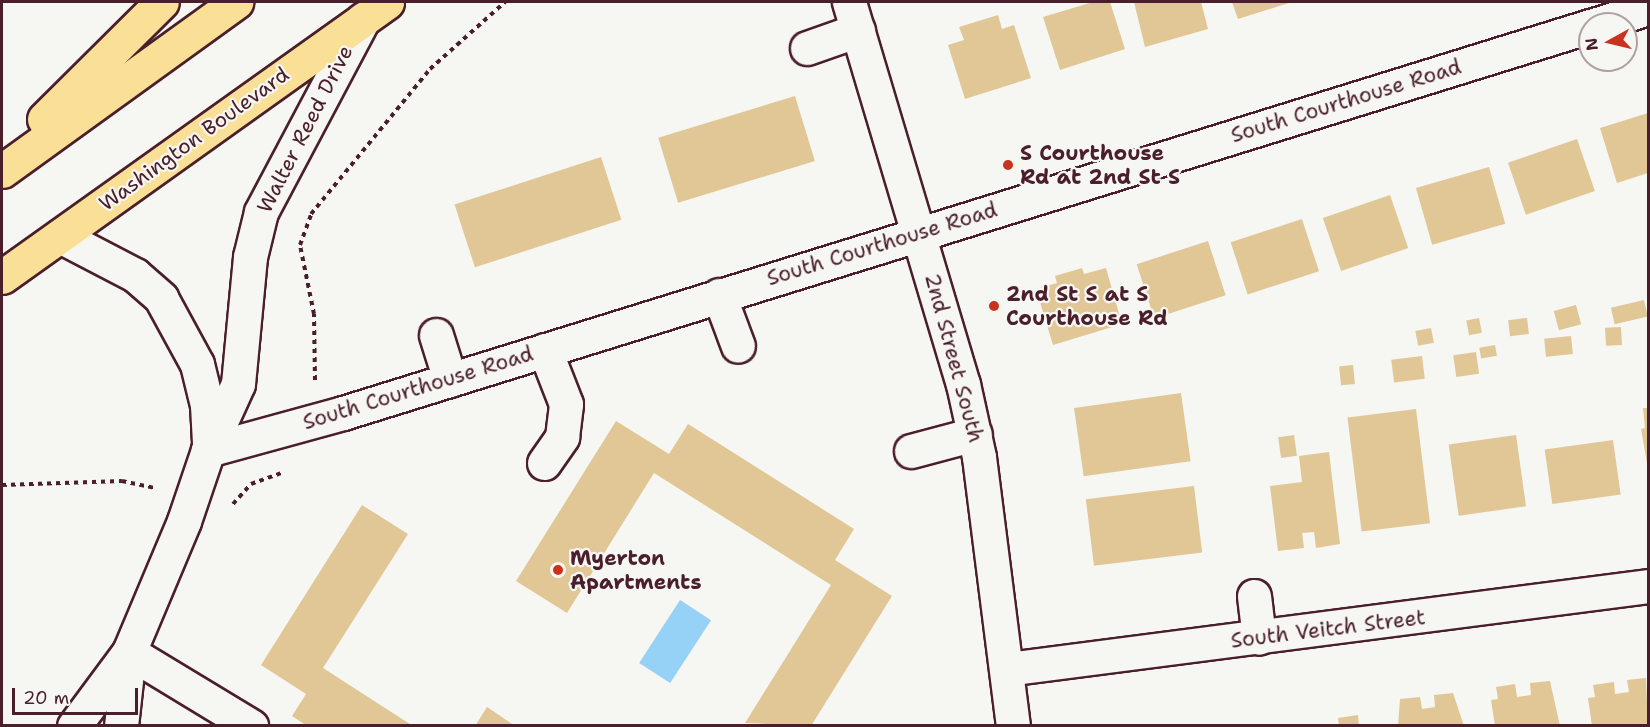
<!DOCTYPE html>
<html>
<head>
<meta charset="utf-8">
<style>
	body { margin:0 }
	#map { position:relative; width:1650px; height:727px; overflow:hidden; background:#f6f6f2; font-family:"Shantell Sans",sans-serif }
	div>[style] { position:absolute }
	.water>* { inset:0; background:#95d2f6; transform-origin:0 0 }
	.building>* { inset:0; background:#e1c796; transform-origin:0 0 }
	.path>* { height:4px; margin-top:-2px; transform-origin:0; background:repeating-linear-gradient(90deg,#4a1f2b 0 4.5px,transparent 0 9px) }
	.roads { filter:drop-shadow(2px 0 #4a1f2b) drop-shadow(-2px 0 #4a1f2b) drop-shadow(0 2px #4a1f2b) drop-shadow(0 -2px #4a1f2b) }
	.minor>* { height:33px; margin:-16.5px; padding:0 16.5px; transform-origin:16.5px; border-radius:16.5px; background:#f6f6f2 }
	.highway>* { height:33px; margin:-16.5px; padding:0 16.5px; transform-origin:16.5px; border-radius:16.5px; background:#fadf96 }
	.dots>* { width:16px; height:16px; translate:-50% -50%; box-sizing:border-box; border:3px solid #f6f6f2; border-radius:50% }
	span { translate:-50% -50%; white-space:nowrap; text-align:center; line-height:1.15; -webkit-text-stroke:4.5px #f6f6f2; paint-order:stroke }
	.street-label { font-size:21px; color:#4a1f2b }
	.poi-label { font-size:21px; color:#4a1f2b; font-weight:700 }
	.left { translate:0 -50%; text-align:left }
	.frame { position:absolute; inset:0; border:3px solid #4a1f2b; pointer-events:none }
	.north { position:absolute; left:1578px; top:12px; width:60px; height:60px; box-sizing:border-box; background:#f6f6f2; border:2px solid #b1a0a2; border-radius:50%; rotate:262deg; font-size:16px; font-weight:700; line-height:24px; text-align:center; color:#4a1f2b }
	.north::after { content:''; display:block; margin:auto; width:21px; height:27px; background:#c8321e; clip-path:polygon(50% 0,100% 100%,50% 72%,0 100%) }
	.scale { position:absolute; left:12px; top:688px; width:126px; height:27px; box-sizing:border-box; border:3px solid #4a1f2b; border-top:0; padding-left:8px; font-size:18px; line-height:21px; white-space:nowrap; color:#4a1f2b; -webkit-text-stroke:4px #f6f6f2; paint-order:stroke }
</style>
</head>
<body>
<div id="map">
	<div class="water">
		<i style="left:680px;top:600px;width:37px;height:75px;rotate:33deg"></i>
	</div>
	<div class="building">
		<i style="clip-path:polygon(1093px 2px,1110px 2px,1125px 49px,1060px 70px,1043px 17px)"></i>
		<i style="clip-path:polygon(1134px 2px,1201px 2px,1208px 29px,1145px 47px)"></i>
		<i style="clip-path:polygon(1232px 2px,1292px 2px,1238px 19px)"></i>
		<i style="clip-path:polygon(998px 15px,1002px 29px,1014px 25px,1031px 78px,965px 99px,948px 45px,964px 40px,959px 27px)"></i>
		<i style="left:795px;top:96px;width:68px;height:143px;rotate:73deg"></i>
		<i style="clip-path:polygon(1648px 113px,1648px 173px,1617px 183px,1600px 128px)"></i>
		<i style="left:1577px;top:139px;width:55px;height:73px;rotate:71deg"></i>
		<i style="left:601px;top:157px;width:66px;height:154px;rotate:72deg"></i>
		<i style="left:1489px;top:167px;width:59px;height:76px;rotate:74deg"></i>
		<i style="left:1390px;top:195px;width:56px;height:71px;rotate:71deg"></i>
		<i style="left:1302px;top:219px;width:55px;height:75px;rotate:72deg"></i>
		<i style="left:1208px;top:241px;width:57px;height:75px;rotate:72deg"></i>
		<i style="clip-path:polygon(1082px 268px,1084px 274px,1106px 268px,1122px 324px,1053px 345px,1036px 289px,1057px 283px,1055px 276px)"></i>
		<i style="left:1644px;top:300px;width:17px;height:34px;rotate:77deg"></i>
		<i style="left:1576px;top:305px;width:20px;height:23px;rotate:75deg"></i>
		<i style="left:1479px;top:318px;width:15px;height:13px;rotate:79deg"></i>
		<i style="left:1527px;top:318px;width:16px;height:19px;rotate:83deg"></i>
		<i style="left:1621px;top:327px;width:18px;height:16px;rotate:87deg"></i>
		<i style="left:1431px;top:328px;width:15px;height:16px;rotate:79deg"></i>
		<i style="left:1571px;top:336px;width:18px;height:27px;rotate:84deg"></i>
		<i style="left:1495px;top:345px;width:11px;height:16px;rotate:80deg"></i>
		<i style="left:1476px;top:352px;width:22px;height:23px;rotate:82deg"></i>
		<i style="left:1422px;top:356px;width:23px;height:31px;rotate:83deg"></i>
		<i style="left:1353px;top:365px;width:19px;height:14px;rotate:84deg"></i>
		<i style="left:1181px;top:393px;width:69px;height:108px;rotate:82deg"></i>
		<i style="clip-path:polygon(1643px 408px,1648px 408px,1648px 469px,1641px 429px,1645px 428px)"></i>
		<i style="left:1416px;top:409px;width:115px;height:69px;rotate:83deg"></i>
		<i style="clip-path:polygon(616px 421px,669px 454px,688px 424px,854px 529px,835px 560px,892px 596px,811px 726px,745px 723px,831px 585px,654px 473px,567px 613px,516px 581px)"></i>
		<i style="left:1294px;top:435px;width:21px;height:16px;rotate:82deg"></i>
		<i style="left:1516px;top:435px;width:72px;height:68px;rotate:82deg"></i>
		<i style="left:1613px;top:440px;width:55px;height:69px;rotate:82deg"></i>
		<i style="clip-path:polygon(1329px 452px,1340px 544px,1316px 548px,1314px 532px,1302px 533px,1304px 548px,1278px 551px,1270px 486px,1302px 482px,1299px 456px)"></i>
		<i style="left:1194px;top:486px;width:67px;height:109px;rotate:83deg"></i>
		<i style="clip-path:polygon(362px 505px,408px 534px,323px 668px,413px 726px,307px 726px,292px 716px,306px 694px,261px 665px)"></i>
		<i style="clip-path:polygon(1646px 678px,1648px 726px,1592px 726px,1588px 698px,1595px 697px,1593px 685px,1614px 682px,1615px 694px,1629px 692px,1627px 680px)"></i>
		<i style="clip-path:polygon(1550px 681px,1560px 726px,1495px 726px,1491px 700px,1498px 699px,1496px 687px,1515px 684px,1517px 697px,1531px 695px,1530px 683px)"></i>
		<i style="clip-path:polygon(1453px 693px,1464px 726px,1398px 726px,1400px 699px,1420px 697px,1422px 709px,1435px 707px,1434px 695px)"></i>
		<i style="clip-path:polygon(487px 707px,515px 726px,475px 726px)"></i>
		<i style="clip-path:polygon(1358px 715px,1359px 726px,1339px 726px,1338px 718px)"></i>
	</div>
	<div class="path">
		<i style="left:315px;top:380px;width:66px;rotate:-90.9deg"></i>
		<i style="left:314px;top:314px;width:70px;rotate:-101.5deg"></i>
		<i style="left:300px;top:245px;width:33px;rotate:-70deg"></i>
		<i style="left:311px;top:214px;width:188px;rotate:-50.6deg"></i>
		<i style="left:430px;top:69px;width:101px;rotate:-41.8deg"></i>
		<i style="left:2px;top:485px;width:120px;rotate:-1.9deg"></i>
		<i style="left:122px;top:481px;width:33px;rotate:12deg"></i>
		<i style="left:233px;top:504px;width:27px;rotate:-48deg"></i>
		<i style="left:251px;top:484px;width:32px;rotate:-20deg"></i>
	</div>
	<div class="roads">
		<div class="minor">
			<i style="left:849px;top:2px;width:399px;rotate:73.4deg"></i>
			<i style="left:963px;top:384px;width:75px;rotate:77.6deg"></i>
			<i style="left:979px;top:457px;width:271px;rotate:82.8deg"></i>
			<i style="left:1597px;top:24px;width:53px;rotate:-17.4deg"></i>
			<i style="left:807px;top:48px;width:54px;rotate:-19.4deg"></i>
			<i style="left:60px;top:236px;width:85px;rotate:27.5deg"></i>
			<i style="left:135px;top:275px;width:35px;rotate:41deg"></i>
			<i style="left:161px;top:298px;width:75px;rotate:61.4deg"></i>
			<i style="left:197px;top:364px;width:42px;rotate:76.3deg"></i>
			<i style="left:207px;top:405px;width:37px;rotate:87deg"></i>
			<i style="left:719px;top:295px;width:54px;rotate:69.6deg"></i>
			<i style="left:436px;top:335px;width:47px;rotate:72.7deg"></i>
			<i style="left:208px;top:450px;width:140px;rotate:-15.3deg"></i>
			<i style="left:343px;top:413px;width:1306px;rotate:-17.24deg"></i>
			<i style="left:911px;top:451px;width:66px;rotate:-14.9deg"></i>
			<i style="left:544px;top:463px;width:32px;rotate:-55deg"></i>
			<i style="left:562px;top:437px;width:33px;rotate:-83deg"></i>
			<i style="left:566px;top:404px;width:58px;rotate:-111.3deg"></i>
			<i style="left:1254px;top:596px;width:42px;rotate:83.2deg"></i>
			<i style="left:129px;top:652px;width:143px;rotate:31.2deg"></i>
			<i style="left:1007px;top:669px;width:646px;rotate:-7.38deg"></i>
			<i style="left:74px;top:726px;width:92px;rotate:-53.4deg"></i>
			<i style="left:129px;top:652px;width:142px;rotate:-67.2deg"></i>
			<i style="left:184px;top:521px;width:75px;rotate:-71.3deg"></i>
			<i style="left:208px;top:450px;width:72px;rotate:-65.6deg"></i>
			<i style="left:238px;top:384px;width:128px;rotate:-84.6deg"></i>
			<i style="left:250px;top:257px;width:46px;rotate:-76.3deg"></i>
			<i style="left:261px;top:212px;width:218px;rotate:-62.1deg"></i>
			<i style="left:121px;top:726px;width:72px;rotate:-83.7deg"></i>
		</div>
		<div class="highway">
			<i style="left:44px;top:119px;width:166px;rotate:-44.8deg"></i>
			<i style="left:2px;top:171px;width:289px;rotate:-35.8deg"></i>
			<i style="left:2px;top:277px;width:473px;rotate:-35.5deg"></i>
		</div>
	</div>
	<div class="dots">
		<i style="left:1008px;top:165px;background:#c8321e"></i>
		<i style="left:994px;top:306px;background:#c8321e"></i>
		<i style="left:558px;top:570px;background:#c8321e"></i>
	</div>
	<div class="street-label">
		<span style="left:1346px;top:101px;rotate:-17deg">South Courthouse Road</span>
		<span style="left:305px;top:129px;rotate:-63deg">Walter Reed Drive</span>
		<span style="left:194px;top:139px;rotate:-36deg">Washington Boulevard</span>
		<span style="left:882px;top:244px;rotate:-17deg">South Courthouse Road</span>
		<span style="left:954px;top:358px;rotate:75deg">2nd Street South</span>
		<span style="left:418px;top:388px;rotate:-17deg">South Courthouse Road</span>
		<span style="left:1328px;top:629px;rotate:-7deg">South Veitch Street</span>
	</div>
	<div class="poi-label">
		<span class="left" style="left:1020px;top:165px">S Courthouse<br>Rd at 2nd St S</span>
		<span class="left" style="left:1006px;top:306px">2nd St S at S<br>Courthouse Rd</span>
		<span class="left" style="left:570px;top:570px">Myerton<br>Apartments</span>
	</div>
	<div class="frame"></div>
	<div class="north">N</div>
	<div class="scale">20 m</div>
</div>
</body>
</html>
